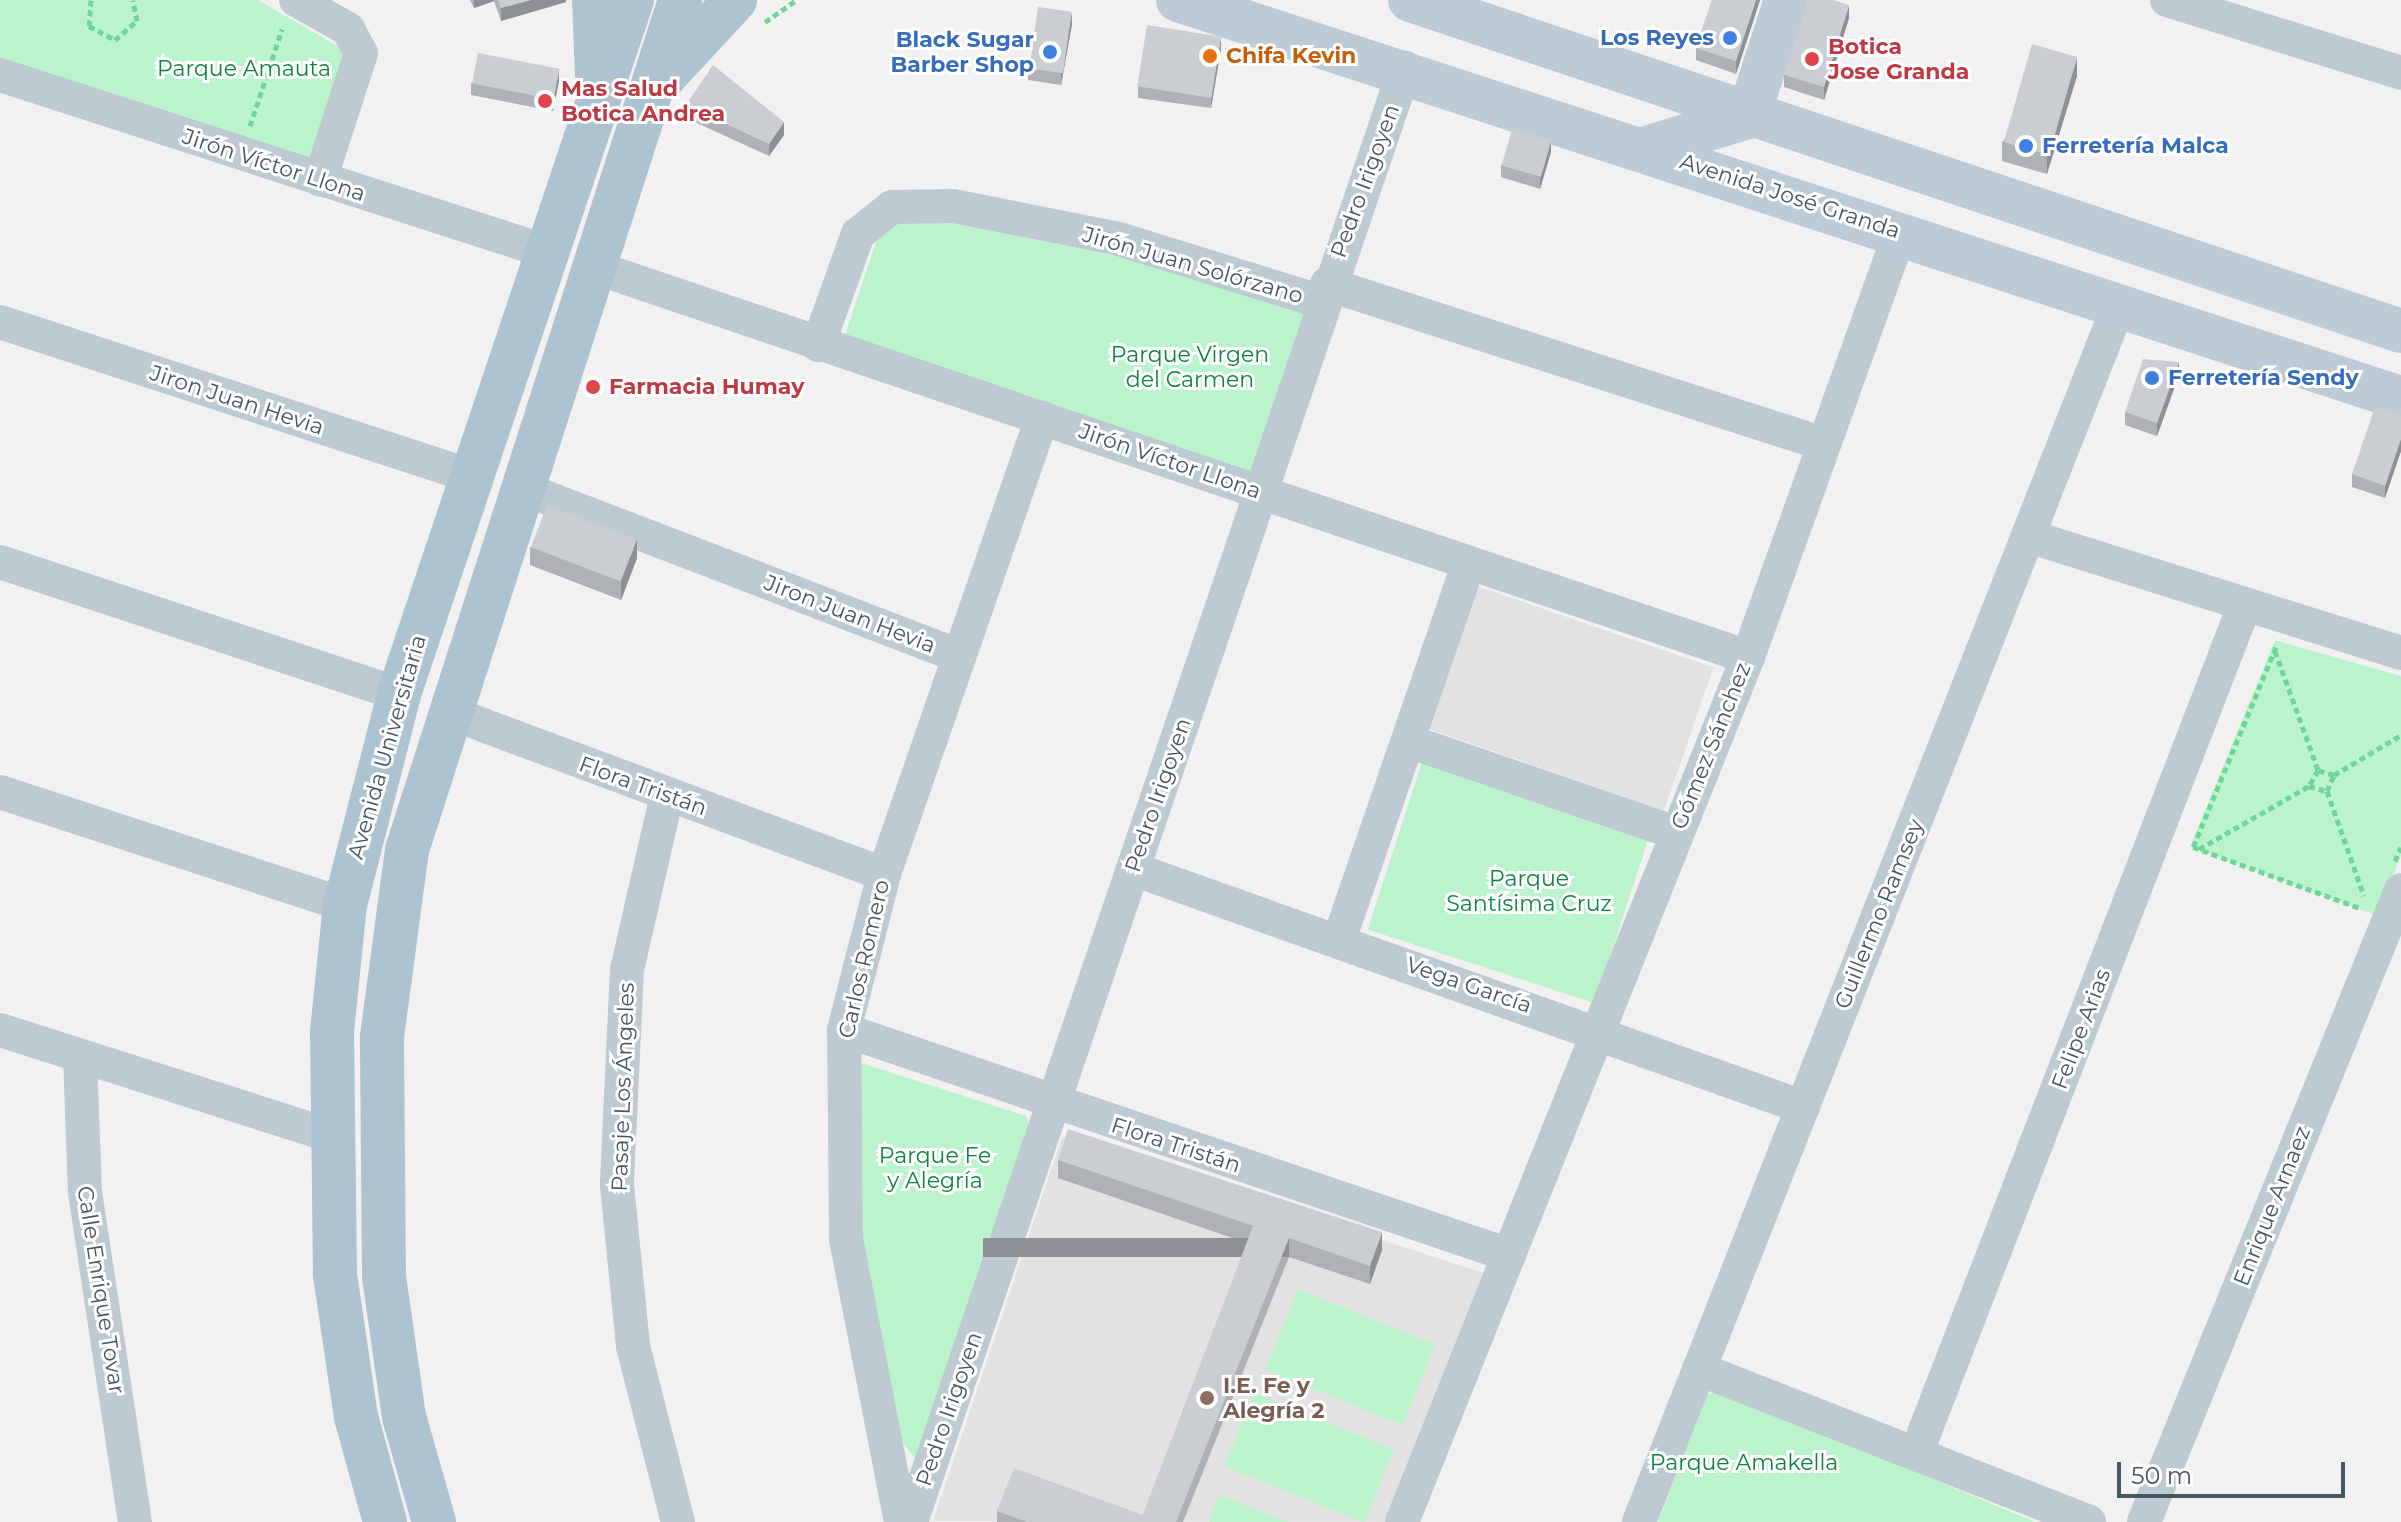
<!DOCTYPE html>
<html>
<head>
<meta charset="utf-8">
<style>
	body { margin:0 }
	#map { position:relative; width:2401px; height:1522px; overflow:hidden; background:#f3f0f1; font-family:Montserrat,sans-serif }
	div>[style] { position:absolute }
	.education>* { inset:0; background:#e4e1e3; transform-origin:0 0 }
	.green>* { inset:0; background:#bbf4cc; transform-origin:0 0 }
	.path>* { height:5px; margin-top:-2.5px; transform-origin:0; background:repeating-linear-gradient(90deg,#6fd699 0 6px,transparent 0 10px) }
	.street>* { height:34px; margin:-17px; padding:0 17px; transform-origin:17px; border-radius:17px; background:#bdcad1 }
	.secondary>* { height:44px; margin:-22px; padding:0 22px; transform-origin:22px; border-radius:22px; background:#bccbd6 }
	.primary>* { height:44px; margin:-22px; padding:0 22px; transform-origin:22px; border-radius:22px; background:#aec3d2 }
	.wall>* { inset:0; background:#aeb1b5 }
	.shaded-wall>* { inset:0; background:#8d9094; transform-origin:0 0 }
	.building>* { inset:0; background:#caced3; transform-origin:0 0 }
	.dots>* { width:22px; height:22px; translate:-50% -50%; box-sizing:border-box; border:4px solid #fff; border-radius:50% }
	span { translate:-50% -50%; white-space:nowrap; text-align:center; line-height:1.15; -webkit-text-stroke:6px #fff; paint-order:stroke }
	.shop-label { font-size:22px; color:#366cbe; font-weight:700 }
	.right { translate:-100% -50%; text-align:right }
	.left { translate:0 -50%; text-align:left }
	.health-label { font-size:22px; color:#be3a42; font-weight:700 }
	.food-label { font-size:22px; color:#c56008; font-weight:700 }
	.park-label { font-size:22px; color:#0d853e }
	.street-label { font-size:22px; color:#465660 }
	.education-label { font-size:22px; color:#785e54; font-weight:700 }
	.scale { position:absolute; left:2117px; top:1462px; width:228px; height:36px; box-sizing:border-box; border:4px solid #465660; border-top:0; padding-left:10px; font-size:24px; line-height:28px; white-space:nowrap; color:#465660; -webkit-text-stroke:6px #fff; paint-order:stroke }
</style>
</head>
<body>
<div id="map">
	<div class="education">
		<i style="left:1477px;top:586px;width:250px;height:151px;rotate:19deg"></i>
		<i style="clip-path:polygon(1062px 1137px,1487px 1274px,1390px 1522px,933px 1521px)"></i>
	</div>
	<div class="green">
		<i style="clip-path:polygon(0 0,258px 0,348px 52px,311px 163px,0 59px)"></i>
		<i style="clip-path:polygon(904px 214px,1132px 259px,1308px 309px,1250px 479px,841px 347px,883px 221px)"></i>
		<i style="clip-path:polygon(2275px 640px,2401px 676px,2401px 856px,2376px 915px,2190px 847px)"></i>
		<i style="left:1422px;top:762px;width:239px;height:176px;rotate:18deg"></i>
		<i style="clip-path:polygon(858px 1062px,1026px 1116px,1030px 1127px,918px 1462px,897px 1435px,861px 1275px)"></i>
		<i style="left:1298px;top:1289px;width:148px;height:87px;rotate:22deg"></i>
		<i style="clip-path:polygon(1723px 1391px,2035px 1522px,1658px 1522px,1707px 1394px)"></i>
		<i style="left:1254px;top:1393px;width:151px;height:79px;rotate:22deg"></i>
		<i style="clip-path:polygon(1219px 1495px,1289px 1522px,1209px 1522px)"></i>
	</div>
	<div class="path">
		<i style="left:91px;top:0;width:26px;rotate:94deg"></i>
		<i style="left:89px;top:26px;width:30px;rotate:28deg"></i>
		<i style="left:115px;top:40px;width:29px;rotate:-41deg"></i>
		<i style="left:137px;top:21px;width:21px;rotate:-101deg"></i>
		<i style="left:765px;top:22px;width:39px;rotate:-35deg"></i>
		<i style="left:250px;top:126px;width:102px;rotate:-71.7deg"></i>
		<i style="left:2276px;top:647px;width:217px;rotate:112.5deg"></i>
		<i style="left:2193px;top:847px;width:178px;rotate:20.1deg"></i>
		<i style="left:2275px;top:651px;width:127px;rotate:70.1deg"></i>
		<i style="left:2334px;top:775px;width:17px;rotate:-163deg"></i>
		<i style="left:2318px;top:770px;width:18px;rotate:119deg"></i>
		<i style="left:2309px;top:786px;width:19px;rotate:16deg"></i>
		<i style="left:2327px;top:791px;width:17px;rotate:-66deg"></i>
		<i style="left:2334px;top:775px;width:78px;rotate:-30.8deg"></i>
		<i style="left:2327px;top:791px;width:111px;rotate:70.6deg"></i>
		<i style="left:2199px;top:849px;width:127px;rotate:-29.8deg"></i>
		<i style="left:2395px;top:861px;width:15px;rotate:-67deg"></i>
	</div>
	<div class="street">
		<i style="left:296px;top:0;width:60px;rotate:29.1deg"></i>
		<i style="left:348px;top:29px;width:27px;rotate:62deg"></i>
		<i style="left:361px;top:53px;width:133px;rotate:107.9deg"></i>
		<i style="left:2167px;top:0;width:245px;rotate:17.3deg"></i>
		<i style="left:0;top:75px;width:576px;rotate:17.9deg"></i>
		<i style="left:591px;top:266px;width:1221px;rotate:18.67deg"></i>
		<i style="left:1327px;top:284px;width:522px;rotate:17.85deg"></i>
		<i style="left:0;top:322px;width:499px;rotate:18.1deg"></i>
		<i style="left:818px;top:345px;width:118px;rotate:-70.2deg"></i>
		<i style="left:858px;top:234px;width:43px;rotate:-38.5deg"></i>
		<i style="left:892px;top:207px;width:61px;rotate:-0.9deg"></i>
		<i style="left:953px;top:206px;width:169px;rotate:11.2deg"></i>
		<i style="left:1119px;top:239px;width:213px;rotate:17.2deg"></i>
		<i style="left:519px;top:487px;width:469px;rotate:21deg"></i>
		<i style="left:2028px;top:536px;width:391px;rotate:17.4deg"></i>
		<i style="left:0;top:562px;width:420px;rotate:18.3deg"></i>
		<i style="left:448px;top:712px;width:465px;rotate:20.4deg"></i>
		<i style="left:1408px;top:741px;width:265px;rotate:18.9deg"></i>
		<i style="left:0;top:792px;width:363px;rotate:18.1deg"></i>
		<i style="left:667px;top:795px;width:179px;rotate:102.9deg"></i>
		<i style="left:627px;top:969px;width:216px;rotate:92.7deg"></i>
		<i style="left:617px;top:1185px;width:162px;rotate:84.3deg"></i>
		<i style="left:633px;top:1346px;width:182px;rotate:75.7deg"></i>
		<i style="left:1133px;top:869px;width:711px;rotate:19.56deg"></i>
		<i style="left:1339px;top:940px;width:399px;rotate:-71deg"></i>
		<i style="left:0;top:1030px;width:345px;rotate:17.7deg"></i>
		<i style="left:844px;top:1030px;width:702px;rotate:18.69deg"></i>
		<i style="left:80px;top:1057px;width:135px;rotate:87.9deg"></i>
		<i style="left:85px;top:1192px;width:334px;rotate:81.4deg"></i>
		<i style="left:1699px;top:1369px;width:419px;rotate:21.4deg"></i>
		<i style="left:1916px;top:1454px;width:911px;rotate:-68.84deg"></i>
		<i style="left:901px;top:1522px;width:288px;rotate:-101deg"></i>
		<i style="left:846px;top:1239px;width:209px;rotate:-90.5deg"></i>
		<i style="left:844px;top:1030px;width:161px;rotate:-75.6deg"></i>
		<i style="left:884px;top:874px;width:483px;rotate:-70.9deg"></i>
		<i style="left:911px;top:1522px;width:1536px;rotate:-71.23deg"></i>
		<i style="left:1402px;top:1522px;width:932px;rotate:-68.2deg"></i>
		<i style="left:1748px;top:657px;width:451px;rotate:-70.3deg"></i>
		<i style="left:1639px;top:1522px;width:1308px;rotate:-68.48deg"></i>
		<i style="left:2144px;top:1522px;width:682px;rotate:-67.87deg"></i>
	</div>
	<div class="secondary">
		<i style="left:1178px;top:0;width:1286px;rotate:18.03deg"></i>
		<i style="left:1410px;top:0;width:1045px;rotate:18.47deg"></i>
		<i style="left:1646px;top:148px;width:107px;rotate:-16.9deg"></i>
		<i style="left:1748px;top:117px;width:123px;rotate:-72deg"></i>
	</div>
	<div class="primary">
		<i style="left:594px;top:0;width:75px;rotate:87.7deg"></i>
		<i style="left:661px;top:80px;width:109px;rotate:-47.2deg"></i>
		<i style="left:385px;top:1522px;width:109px;rotate:-105.4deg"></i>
		<i style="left:356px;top:1417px;width:145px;rotate:-98.4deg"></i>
		<i style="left:335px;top:1274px;width:242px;rotate:-90.7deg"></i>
		<i style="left:332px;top:1032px;width:128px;rotate:-84.2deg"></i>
		<i style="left:345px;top:905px;width:218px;rotate:-75.6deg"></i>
		<i style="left:399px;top:694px;width:732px;rotate:-71.44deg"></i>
		<i style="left:434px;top:1522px;width:109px;rotate:-105.9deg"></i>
		<i style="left:404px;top:1417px;width:142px;rotate:-98.1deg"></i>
		<i style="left:384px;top:1276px;width:239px;rotate:-90.5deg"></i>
		<i style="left:382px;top:1037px;width:189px;rotate:-82.4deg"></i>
		<i style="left:407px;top:850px;width:893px;rotate:-72.19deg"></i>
	</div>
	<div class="wall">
		<i style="clip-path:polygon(470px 0,566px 0,566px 2px,501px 21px,494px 1px,474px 8px)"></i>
		<i style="clip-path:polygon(1712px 0,1760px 0,1736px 74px,1696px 60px,1696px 48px)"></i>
		<i style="clip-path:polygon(1849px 18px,1824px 100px,1784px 87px,1784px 75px)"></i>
		<i style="clip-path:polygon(1072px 24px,1061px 85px,1028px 80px,1028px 68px)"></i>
		<i style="clip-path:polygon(1221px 49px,1211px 108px,1138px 98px,1138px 86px)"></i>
		<i style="clip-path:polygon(2077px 76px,2047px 174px,2002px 161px,2002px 142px)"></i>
		<i style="clip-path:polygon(559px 81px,553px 111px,471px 95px,471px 83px)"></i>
		<i style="clip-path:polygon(686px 105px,784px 135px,769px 156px,686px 118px)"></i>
		<i style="clip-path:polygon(1551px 152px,1540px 189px,1501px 177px,1501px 165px)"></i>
		<i style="clip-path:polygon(2179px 375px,2157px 436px,2125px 425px,2125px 412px)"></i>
		<i style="clip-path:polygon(2401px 415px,2401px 451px,2385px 498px,2352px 487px,2352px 474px)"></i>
		<i style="clip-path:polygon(530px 547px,637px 558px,621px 600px,530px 565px)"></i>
		<i style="clip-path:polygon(1058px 1160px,1382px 1250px,1370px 1284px,1289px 1257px,1183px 1522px,997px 1522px,997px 1511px,1143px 1515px,1247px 1243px,1058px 1178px)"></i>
	</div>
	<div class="shaded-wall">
		<i style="clip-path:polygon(474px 0,494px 0,494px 1px,474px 8px)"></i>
		<i style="clip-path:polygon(531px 0,566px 0,566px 2px,501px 21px,501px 8px)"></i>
		<i style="clip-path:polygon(1756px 0,1760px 0,1736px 74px,1736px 61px)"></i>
		<i style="clip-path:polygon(1849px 5px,1849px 18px,1824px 100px,1824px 87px)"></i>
		<i style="clip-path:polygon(1072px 12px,1072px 24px,1061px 85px,1061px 73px)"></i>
		<i style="clip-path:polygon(1221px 37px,1221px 49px,1211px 108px,1211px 96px)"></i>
		<i style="clip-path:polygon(2077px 57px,2077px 76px,2047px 174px,2047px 156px)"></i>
		<i style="clip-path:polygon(559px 69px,559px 81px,553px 111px,553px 99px)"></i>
		<i style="clip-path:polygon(784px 122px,784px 135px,769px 156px,769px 144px)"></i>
		<i style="clip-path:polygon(1551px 140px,1551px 152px,1540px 189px,1540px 176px)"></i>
		<i style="clip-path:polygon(2179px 362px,2179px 375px,2157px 436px,2157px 423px)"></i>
		<i style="clip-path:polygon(2401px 439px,2401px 451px,2385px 498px,2385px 486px)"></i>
		<i style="clip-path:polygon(637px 539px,637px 558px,621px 600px,621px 581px)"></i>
		<i style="clip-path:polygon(1382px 1232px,1382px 1250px,1370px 1284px,1370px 1266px)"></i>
		<i style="left:1289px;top:1238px;width:19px;height:306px;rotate:90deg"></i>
	</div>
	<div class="building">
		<i style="clip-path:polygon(498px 0,531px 0,501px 8px)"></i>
		<i style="clip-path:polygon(1712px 0,1756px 0,1736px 61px,1696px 48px)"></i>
		<i style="clip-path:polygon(1808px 0,1833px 0,1849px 5px,1824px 87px,1784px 75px)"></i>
		<i style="left:1038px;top:7px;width:34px;height:62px;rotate:8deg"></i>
		<i style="left:1147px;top:25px;width:75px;height:62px;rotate:9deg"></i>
		<i style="left:2032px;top:44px;width:47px;height:102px;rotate:16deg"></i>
		<i style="left:478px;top:53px;width:83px;height:31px;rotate:11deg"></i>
		<i style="clip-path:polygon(713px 65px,784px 122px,769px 144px,686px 105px)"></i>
		<i style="left:1512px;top:129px;width:41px;height:38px;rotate:16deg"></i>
		<i style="clip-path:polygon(2143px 359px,2179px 362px,2157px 423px,2125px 412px)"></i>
		<i style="clip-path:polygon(2375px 407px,2401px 415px,2401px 439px,2385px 486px,2352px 474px)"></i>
		<i style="left:547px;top:505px;width:96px;height:45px;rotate:21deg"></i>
		<i style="clip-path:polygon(1068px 1129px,1382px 1232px,1370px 1266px,1289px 1238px,1176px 1522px,1027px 1522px,997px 1511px,1014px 1468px,1143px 1515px,1253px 1226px,1058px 1160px)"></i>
	</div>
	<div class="dots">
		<i style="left:1730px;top:38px;background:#3f7fe0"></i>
		<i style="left:1050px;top:52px;background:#3f7fe0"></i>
		<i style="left:1210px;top:56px;background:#e8710a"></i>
		<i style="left:1812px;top:59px;background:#e0444e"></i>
		<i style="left:545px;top:101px;background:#e0444e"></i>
		<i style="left:2026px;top:146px;background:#3f7fe0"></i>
		<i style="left:2152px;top:378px;background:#3f7fe0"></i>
		<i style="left:593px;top:387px;background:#e0444e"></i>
		<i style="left:1207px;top:1398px;background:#8d6e63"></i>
	</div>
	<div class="shop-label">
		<span class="right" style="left:1714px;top:38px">Los Reyes</span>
		<span class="right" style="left:1034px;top:52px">Black Sugar<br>Barber Shop</span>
		<span class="left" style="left:2042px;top:146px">Ferretería Malca</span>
		<span class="left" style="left:2168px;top:378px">Ferretería Sendy</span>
	</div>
	<div class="health-label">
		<span class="left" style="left:1828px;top:59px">Botica<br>Jose Granda</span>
		<span class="left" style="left:561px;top:101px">Mas Salud<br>Botica Andrea</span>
		<span class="left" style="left:609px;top:387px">Farmacia Humay</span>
	</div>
	<div class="food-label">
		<span class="left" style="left:1226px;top:56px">Chifa Kevin</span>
	</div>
	<div class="park-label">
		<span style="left:244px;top:69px">Parque Amauta</span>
		<span style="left:1190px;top:367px">Parque Virgen<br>del Carmen</span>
		<span style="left:1529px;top:891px">Parque<br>Santísima Cruz</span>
		<span style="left:935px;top:1168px">Parque Fe<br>y Alegría</span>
		<span style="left:1744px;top:1463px">Parque Amakella</span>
	</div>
	<div class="street-label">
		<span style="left:274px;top:165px;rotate:18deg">Jirón Víctor Llona</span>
		<span style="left:1365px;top:181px;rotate:-70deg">Pedro Irigoyen</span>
		<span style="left:1790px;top:196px;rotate:18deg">Avenida José Granda</span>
		<span style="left:1193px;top:265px;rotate:16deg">Jirón Juan Solórzano</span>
		<span style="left:237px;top:400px;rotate:18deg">Jiron Juan Hevia</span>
		<span style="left:1170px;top:461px;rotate:19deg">Jirón Víctor Llona</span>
		<span style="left:850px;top:614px;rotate:21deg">Jiron Juan Hevia</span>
		<span style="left:1711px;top:746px;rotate:-68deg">Gómez Sánchez</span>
		<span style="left:387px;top:747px;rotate:-74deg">Avenida Universitaria</span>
		<span style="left:643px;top:786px;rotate:20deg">Flora Tristán</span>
		<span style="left:1158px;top:795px;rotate:-71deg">Pedro Irigoyen</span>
		<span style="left:1879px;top:914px;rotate:-68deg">Guillermo Ramsey</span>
		<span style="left:864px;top:959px;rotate:-77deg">Carlos Romero</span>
		<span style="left:1469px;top:985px;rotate:19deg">Vega García</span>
		<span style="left:2081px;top:1029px;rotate:-69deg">Felipe Arias</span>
		<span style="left:623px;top:1087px;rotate:-88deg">Pasaje Los Ángeles</span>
		<span style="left:1176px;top:1145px;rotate:18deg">Flora Tristán</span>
		<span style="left:2272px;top:1206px;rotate:-68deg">Enrique Arnaez</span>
		<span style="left:101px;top:1290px;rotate:81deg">Calle Enrique Tovar</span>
		<span style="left:949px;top:1409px;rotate:-71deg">Pedro Irigoyen</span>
	</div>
	<div class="education-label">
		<span class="left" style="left:1223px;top:1398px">I.E. Fe y<br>Alegría 2</span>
	</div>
	<div class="scale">50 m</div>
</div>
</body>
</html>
